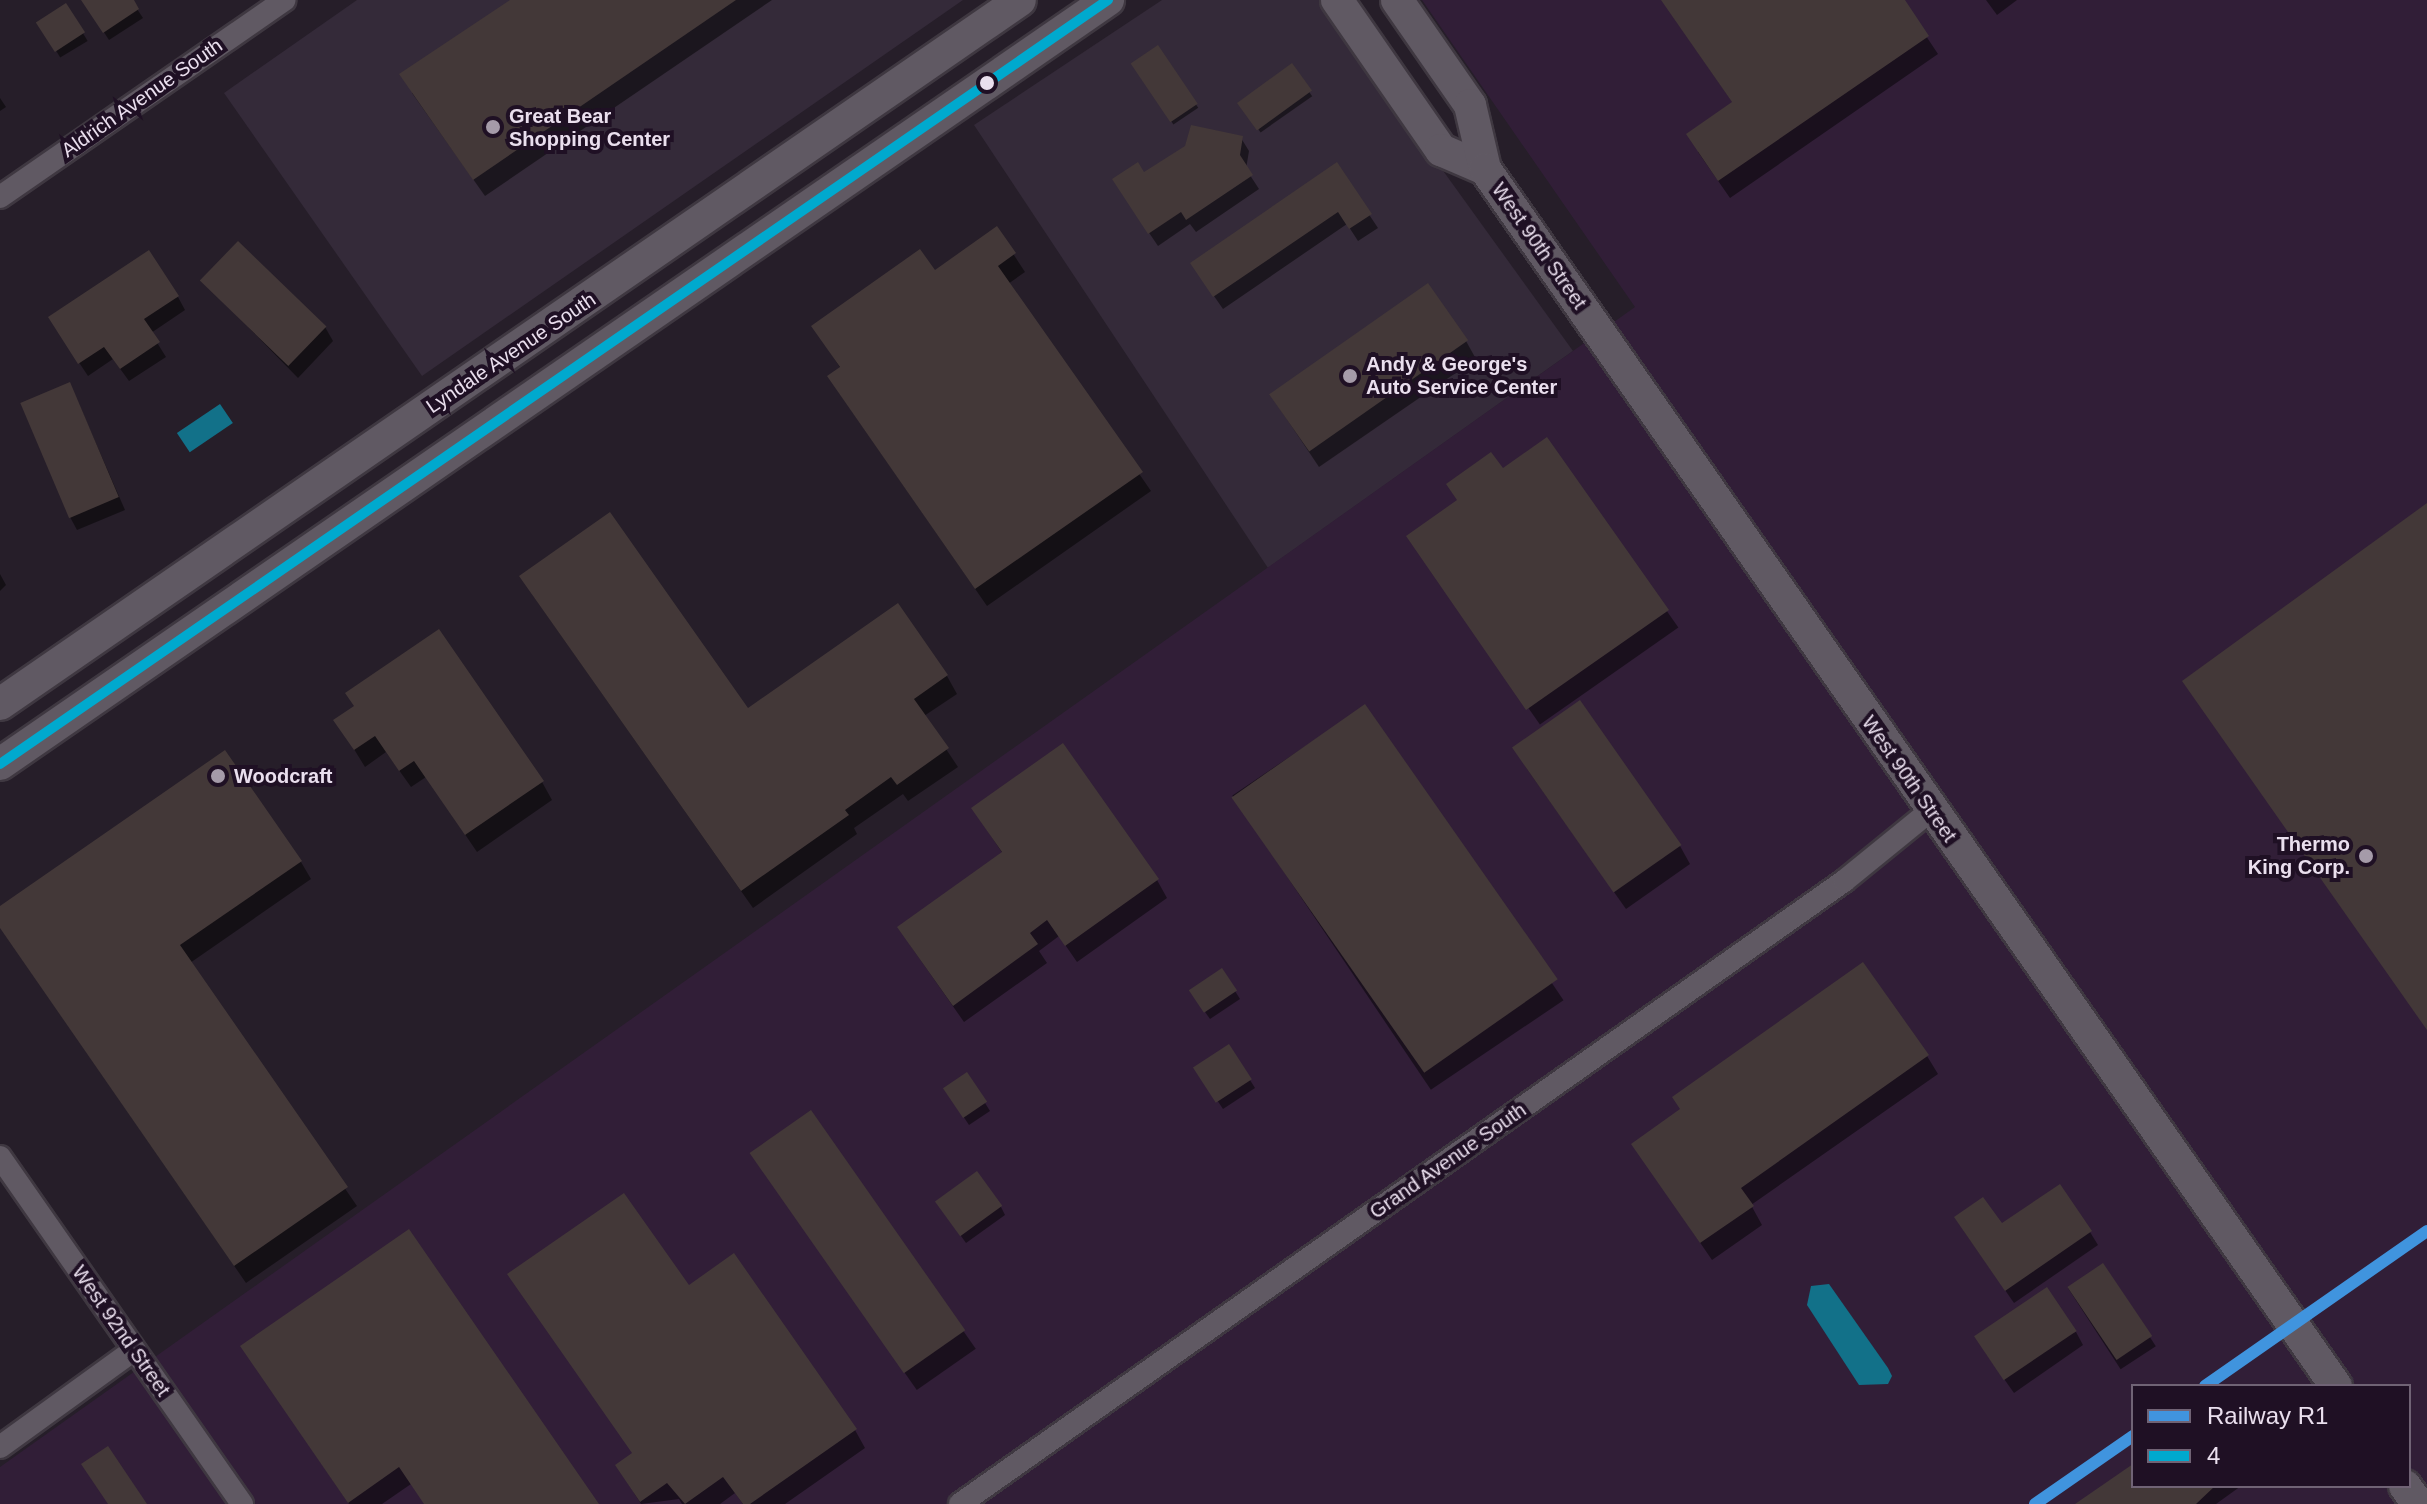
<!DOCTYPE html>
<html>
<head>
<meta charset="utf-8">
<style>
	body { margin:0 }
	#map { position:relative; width:2427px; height:1504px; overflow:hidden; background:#261e29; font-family:Helvetica,sans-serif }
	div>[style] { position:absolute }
	.commercial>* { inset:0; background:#342a39 }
	.built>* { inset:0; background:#311e37 }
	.water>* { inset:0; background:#127189; transform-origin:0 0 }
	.shadow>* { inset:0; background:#0007; transform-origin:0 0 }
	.building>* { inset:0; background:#433838; transform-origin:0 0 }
	.roads { filter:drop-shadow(2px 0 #3f3841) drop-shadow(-2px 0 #3f3841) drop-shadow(0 2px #3f3841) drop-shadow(0 -2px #3f3841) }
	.street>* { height:22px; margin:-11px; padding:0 11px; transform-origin:11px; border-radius:11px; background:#605963 }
	.secondary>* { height:32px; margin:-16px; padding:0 16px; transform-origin:16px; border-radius:16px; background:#605963 }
	.bus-1>* { height:10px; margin:-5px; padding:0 5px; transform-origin:5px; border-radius:5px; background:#00a9ce }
	.rail-1>* { height:12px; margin:-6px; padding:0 6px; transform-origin:6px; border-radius:6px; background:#4094de }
	.dots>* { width:22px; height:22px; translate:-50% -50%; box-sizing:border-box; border:4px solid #1f1024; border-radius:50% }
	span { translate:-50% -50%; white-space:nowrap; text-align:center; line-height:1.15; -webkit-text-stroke:8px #1f1024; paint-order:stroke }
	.street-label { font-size:20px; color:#eadfee }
	.poi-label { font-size:20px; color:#eadfee; font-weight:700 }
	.left { translate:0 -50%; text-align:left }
	.right { translate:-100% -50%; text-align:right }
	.legend { position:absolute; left:2131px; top:1384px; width:280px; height:104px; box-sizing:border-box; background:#1f1024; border:2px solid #706375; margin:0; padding:10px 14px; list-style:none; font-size:24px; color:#eadfee }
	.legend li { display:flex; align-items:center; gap:16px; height:40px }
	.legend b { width:40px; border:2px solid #706375 }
</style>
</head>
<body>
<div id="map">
	<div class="commercial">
		<i style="clip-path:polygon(357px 0,963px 0,422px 376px,224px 93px)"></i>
		<i style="clip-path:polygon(1162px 0,1320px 0,1573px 351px,1268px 568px,974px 125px)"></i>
	</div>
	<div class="built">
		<i style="clip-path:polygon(evenodd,1422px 0,2427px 0,2427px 1504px,0 1504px,0 1467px,1635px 307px,1422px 0,2133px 1386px,2409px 1386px,2409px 1486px,2133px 1486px,2133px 1386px)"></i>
	</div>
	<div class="water">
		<i style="left:220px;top:404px;width:23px;height:52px;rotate:56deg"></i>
		<i style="clip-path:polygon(1829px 1284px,1888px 1368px,1892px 1376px,1888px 1384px,1859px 1385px,1807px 1305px,1811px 1286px)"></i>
	</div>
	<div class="shadow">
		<i style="clip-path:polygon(83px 0,131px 0,143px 18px,109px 40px)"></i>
		<i style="clip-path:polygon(513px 0,772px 0,485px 196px,412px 93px)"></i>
		<i style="clip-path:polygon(1662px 0,1902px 0,1938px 54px,1730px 198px,1698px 152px,1733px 103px)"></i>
		<i style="clip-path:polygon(1986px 0,2017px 0,1997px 15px)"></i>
		<i style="left:66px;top:5px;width:42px;height:32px;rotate:59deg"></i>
		<i style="left:1158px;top:48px;width:72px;height:30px;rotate:56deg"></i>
		<i style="left:1291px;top:66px;width:37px;height:63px;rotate:55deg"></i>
		<i style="clip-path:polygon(0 98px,6px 107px,0 111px)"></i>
		<i style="clip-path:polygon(1241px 138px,1249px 151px,1246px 169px,1259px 189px,1196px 232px,1190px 224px,1158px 246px,1122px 193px,1143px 175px)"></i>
		<i style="clip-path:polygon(1336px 165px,1378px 228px,1358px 241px,1347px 224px,1223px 309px,1200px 276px)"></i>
		<i style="clip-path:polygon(997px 229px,1025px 272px,1008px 284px,1151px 491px,987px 606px,840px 394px,829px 377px,841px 369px,813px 326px,934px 273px)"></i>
		<i style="clip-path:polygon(203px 281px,325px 327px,333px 341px,298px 378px)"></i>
		<i style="clip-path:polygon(178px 297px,185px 310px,151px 333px,166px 357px,129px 381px,113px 359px,88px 376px,58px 331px)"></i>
		<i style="clip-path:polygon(1466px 341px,1476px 359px,1319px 467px,1270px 394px)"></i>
		<i style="clip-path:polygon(70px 384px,125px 510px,77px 530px,70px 517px)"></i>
		<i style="left:1547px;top:440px;width:229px;height:169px;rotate:55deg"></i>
		<i style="clip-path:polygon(0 574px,6px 585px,0 591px)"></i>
		<i style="clip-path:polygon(532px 594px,747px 711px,947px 676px,957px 694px,924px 716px,958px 767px,908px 801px,903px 794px,854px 828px,857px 834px,753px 908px)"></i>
		<i style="left:1365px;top:706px;width:355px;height:160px;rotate:56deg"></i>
		<i style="clip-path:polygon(336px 720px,542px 782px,552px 800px,477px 852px,426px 777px,411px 787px,386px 752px,365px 767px)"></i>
		<i style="clip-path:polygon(1525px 766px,1680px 846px,1690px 864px,1626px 909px)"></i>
		<i style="clip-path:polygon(973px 809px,1157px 880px,1167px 898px,1077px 962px,1059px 936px,1039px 951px,1047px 963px,964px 1022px,910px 945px,1003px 854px)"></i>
		<i style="clip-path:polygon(301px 862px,311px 879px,190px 963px,357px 1206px,246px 1283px,0 927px,0 909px)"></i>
		<i style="clip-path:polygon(1235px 991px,1240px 999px,1210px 1019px,1196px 999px)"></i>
		<i style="clip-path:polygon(1927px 1056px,1938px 1074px,1751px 1205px,1762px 1225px,1712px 1260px,1633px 1145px)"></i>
		<i style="clip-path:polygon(1201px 1076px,1250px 1080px,1255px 1088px,1223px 1109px)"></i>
		<i style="clip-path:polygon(951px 1098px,985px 1103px,990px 1111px,969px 1125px)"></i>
		<i style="left:810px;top:1112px;width:289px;height:72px;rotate:55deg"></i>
		<i style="clip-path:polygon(1001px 1207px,1005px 1215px,966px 1243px,943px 1211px)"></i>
		<i style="clip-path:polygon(2001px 1226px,2090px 1232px,2098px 1245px,2014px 1303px,1964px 1231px)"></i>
		<i style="left:2103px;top:1265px;width:97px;height:42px;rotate:57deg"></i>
		<i style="clip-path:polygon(688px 1287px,855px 1430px,865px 1448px,785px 1504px,743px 1504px,735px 1493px,720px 1504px,682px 1504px,679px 1499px,641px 1504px,617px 1466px,633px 1455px)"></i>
		<i style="clip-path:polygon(2076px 1332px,2083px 1345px,2014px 1393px,1985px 1352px)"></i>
		<i style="clip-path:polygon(242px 1347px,596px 1504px,425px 1504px,411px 1484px,382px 1504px,349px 1504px)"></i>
		<i style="clip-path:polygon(2133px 1466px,2133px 1486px,2241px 1486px,2216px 1504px,2079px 1504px)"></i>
	</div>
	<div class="building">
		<i style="clip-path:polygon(81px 0,134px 0,139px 9px,103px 33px)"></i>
		<i style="clip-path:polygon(510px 0,736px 0,473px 180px,399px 74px)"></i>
		<i style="clip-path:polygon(1661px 0,1905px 0,1929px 36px,1718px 181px,1686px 134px,1732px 102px)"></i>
		<i style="left:66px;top:3px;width:35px;height:36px;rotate:57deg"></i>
		<i style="left:1158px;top:45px;width:71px;height:33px;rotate:56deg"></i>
		<i style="left:1292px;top:63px;width:34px;height:68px;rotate:54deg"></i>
		<i style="clip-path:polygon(1191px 125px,1243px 136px,1240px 155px,1253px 175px,1186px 220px,1181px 212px,1148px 234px,1112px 179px,1138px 162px,1144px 172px,1185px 146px)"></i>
		<i style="clip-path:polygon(1337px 162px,1372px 214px,1349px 229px,1338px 212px,1213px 297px,1190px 263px)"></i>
		<i style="clip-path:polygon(997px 226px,1016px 253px,998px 266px,1143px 472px,975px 589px,827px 376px,840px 367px,811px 326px,920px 249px,935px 270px)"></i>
		<i style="left:238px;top:241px;width:123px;height:55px;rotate:44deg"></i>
		<i style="clip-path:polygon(149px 250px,179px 296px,144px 319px,160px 342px,120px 369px,104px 347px,78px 364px,48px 317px)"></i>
		<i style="left:1428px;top:283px;width:70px;height:194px;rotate:55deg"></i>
		<i style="left:70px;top:382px;width:125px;height:54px;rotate:67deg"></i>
		<i style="clip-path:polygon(1547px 437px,1669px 610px,1526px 710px,1406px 536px,1457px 500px,1446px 484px,1491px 452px,1503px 468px)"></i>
		<i style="clip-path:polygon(2427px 503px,2427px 1030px,2182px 681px)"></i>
		<i style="clip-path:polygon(610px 512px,748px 708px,898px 603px,948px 675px,914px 699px,949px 748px,897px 785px,891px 777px,845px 810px,849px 815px,741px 891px,519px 576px)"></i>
		<i style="clip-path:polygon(439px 629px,544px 781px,465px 835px,414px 761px,399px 771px,375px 736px,354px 750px,333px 720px,354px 706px,345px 693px)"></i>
		<i style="left:1580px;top:700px;width:177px;height:83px;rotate:55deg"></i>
		<i style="left:1365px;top:704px;width:336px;height:163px;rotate:55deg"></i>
		<i style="clip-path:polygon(1063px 743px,1159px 879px,1065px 946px,1047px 920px,1030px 933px,1038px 944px,953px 1006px,897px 927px,1002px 852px,971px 808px)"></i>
		<i style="clip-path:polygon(225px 750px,302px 861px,180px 945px,348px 1187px,234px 1266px,0 928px,0 906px)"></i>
		<i style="clip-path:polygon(1863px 962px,1929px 1055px,1741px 1188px,1754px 1206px,1700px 1243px,1631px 1144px,1680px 1109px,1672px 1097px)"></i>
		<i style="left:1222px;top:968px;width:27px;height:40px;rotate:56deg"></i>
		<i style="left:1229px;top:1044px;width:42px;height:43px;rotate:57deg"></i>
		<i style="left:967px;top:1072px;width:36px;height:29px;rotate:56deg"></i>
		<i style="left:811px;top:1110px;width:269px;height:75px;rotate:55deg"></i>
		<i style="left:977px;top:1171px;width:43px;height:52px;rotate:54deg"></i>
		<i style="clip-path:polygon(2060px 1184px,2092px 1231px,2005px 1291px,1954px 1217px,1983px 1197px,2002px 1223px)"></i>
		<i style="clip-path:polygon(624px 1193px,689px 1285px,734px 1253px,857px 1429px,750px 1504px,743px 1504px,723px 1477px,685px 1504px,667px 1483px,640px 1502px,615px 1465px,632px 1453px,507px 1274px)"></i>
		<i style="clip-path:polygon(409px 1229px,599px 1504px,424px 1504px,399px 1467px,348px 1503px,240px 1346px)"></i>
		<i style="left:2103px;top:1263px;width:88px;height:43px;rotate:56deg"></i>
		<i style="left:2047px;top:1287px;width:53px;height:88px;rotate:56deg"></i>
		<i style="clip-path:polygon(108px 1446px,147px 1504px,108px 1504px,81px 1464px)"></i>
		<i style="clip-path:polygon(2133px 1464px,2133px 1486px,2215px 1486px,2196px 1504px,2075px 1504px)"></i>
	</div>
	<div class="roads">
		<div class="street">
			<i style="left:0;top:197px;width:346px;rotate:-34.7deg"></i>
			<i style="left:0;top:1157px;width:423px;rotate:55.1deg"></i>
			<i style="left:0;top:1447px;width:165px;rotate:-35.9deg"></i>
			<i style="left:960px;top:1504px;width:1081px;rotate:-35.17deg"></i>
			<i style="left:1844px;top:881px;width:111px;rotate:-39.1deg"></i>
		</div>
		<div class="secondary">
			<i style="left:1337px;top:0;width:183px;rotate:55.3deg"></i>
			<i style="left:1441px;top:150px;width:48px;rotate:23.4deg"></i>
			<i style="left:1397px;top:0;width:128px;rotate:55.2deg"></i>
			<i style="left:1470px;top:105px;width:66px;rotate:76.8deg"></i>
			<i style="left:1485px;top:169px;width:1485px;rotate:55.04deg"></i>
			<i style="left:0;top:704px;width:1239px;rotate:-34.61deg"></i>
			<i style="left:0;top:764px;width:1346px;rotate:-34.59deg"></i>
			<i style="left:2405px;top:1486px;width:22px;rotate:54deg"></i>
		</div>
	</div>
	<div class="bus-1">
		<i style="left:0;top:764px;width:1346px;rotate:-34.59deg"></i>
	</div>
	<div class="rail-1">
		<i style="left:2205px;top:1386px;width:271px;rotate:-34.9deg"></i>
		<i style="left:2035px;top:1504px;width:119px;rotate:-34.8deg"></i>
	</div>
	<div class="dots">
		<i style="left:987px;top:83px;background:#eadfee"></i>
		<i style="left:493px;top:127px;background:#a59ba9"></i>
		<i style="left:1350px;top:376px;background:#a59ba9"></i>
		<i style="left:218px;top:776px;background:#a59ba9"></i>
		<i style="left:2366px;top:856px;background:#a59ba9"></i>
	</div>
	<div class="street-label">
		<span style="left:142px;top:98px;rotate:-35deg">Aldrich Avenue South</span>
		<span style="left:1539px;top:246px;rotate:55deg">West 90th Street</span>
		<span style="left:511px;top:353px;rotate:-34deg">Lyndale Avenue South</span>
		<span style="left:1909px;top:779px;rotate:55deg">West 90th Street</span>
		<span style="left:1448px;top:1161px;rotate:-35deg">Grand Avenue South</span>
		<span style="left:121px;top:1331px;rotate:55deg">West 92nd Street</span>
	</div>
	<div class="poi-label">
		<span class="left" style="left:509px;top:128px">Great Bear<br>Shopping Center</span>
		<span class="left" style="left:1366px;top:376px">Andy &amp; George's<br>Auto Service Center</span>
		<span class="left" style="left:234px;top:776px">Woodcraft</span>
		<span class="right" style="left:2350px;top:856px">Thermo<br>King Corp.</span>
	</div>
	<ul class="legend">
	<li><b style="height:10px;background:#4094de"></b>Railway R1</li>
	<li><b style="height:10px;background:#00a9ce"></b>4</li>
	</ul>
</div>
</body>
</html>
